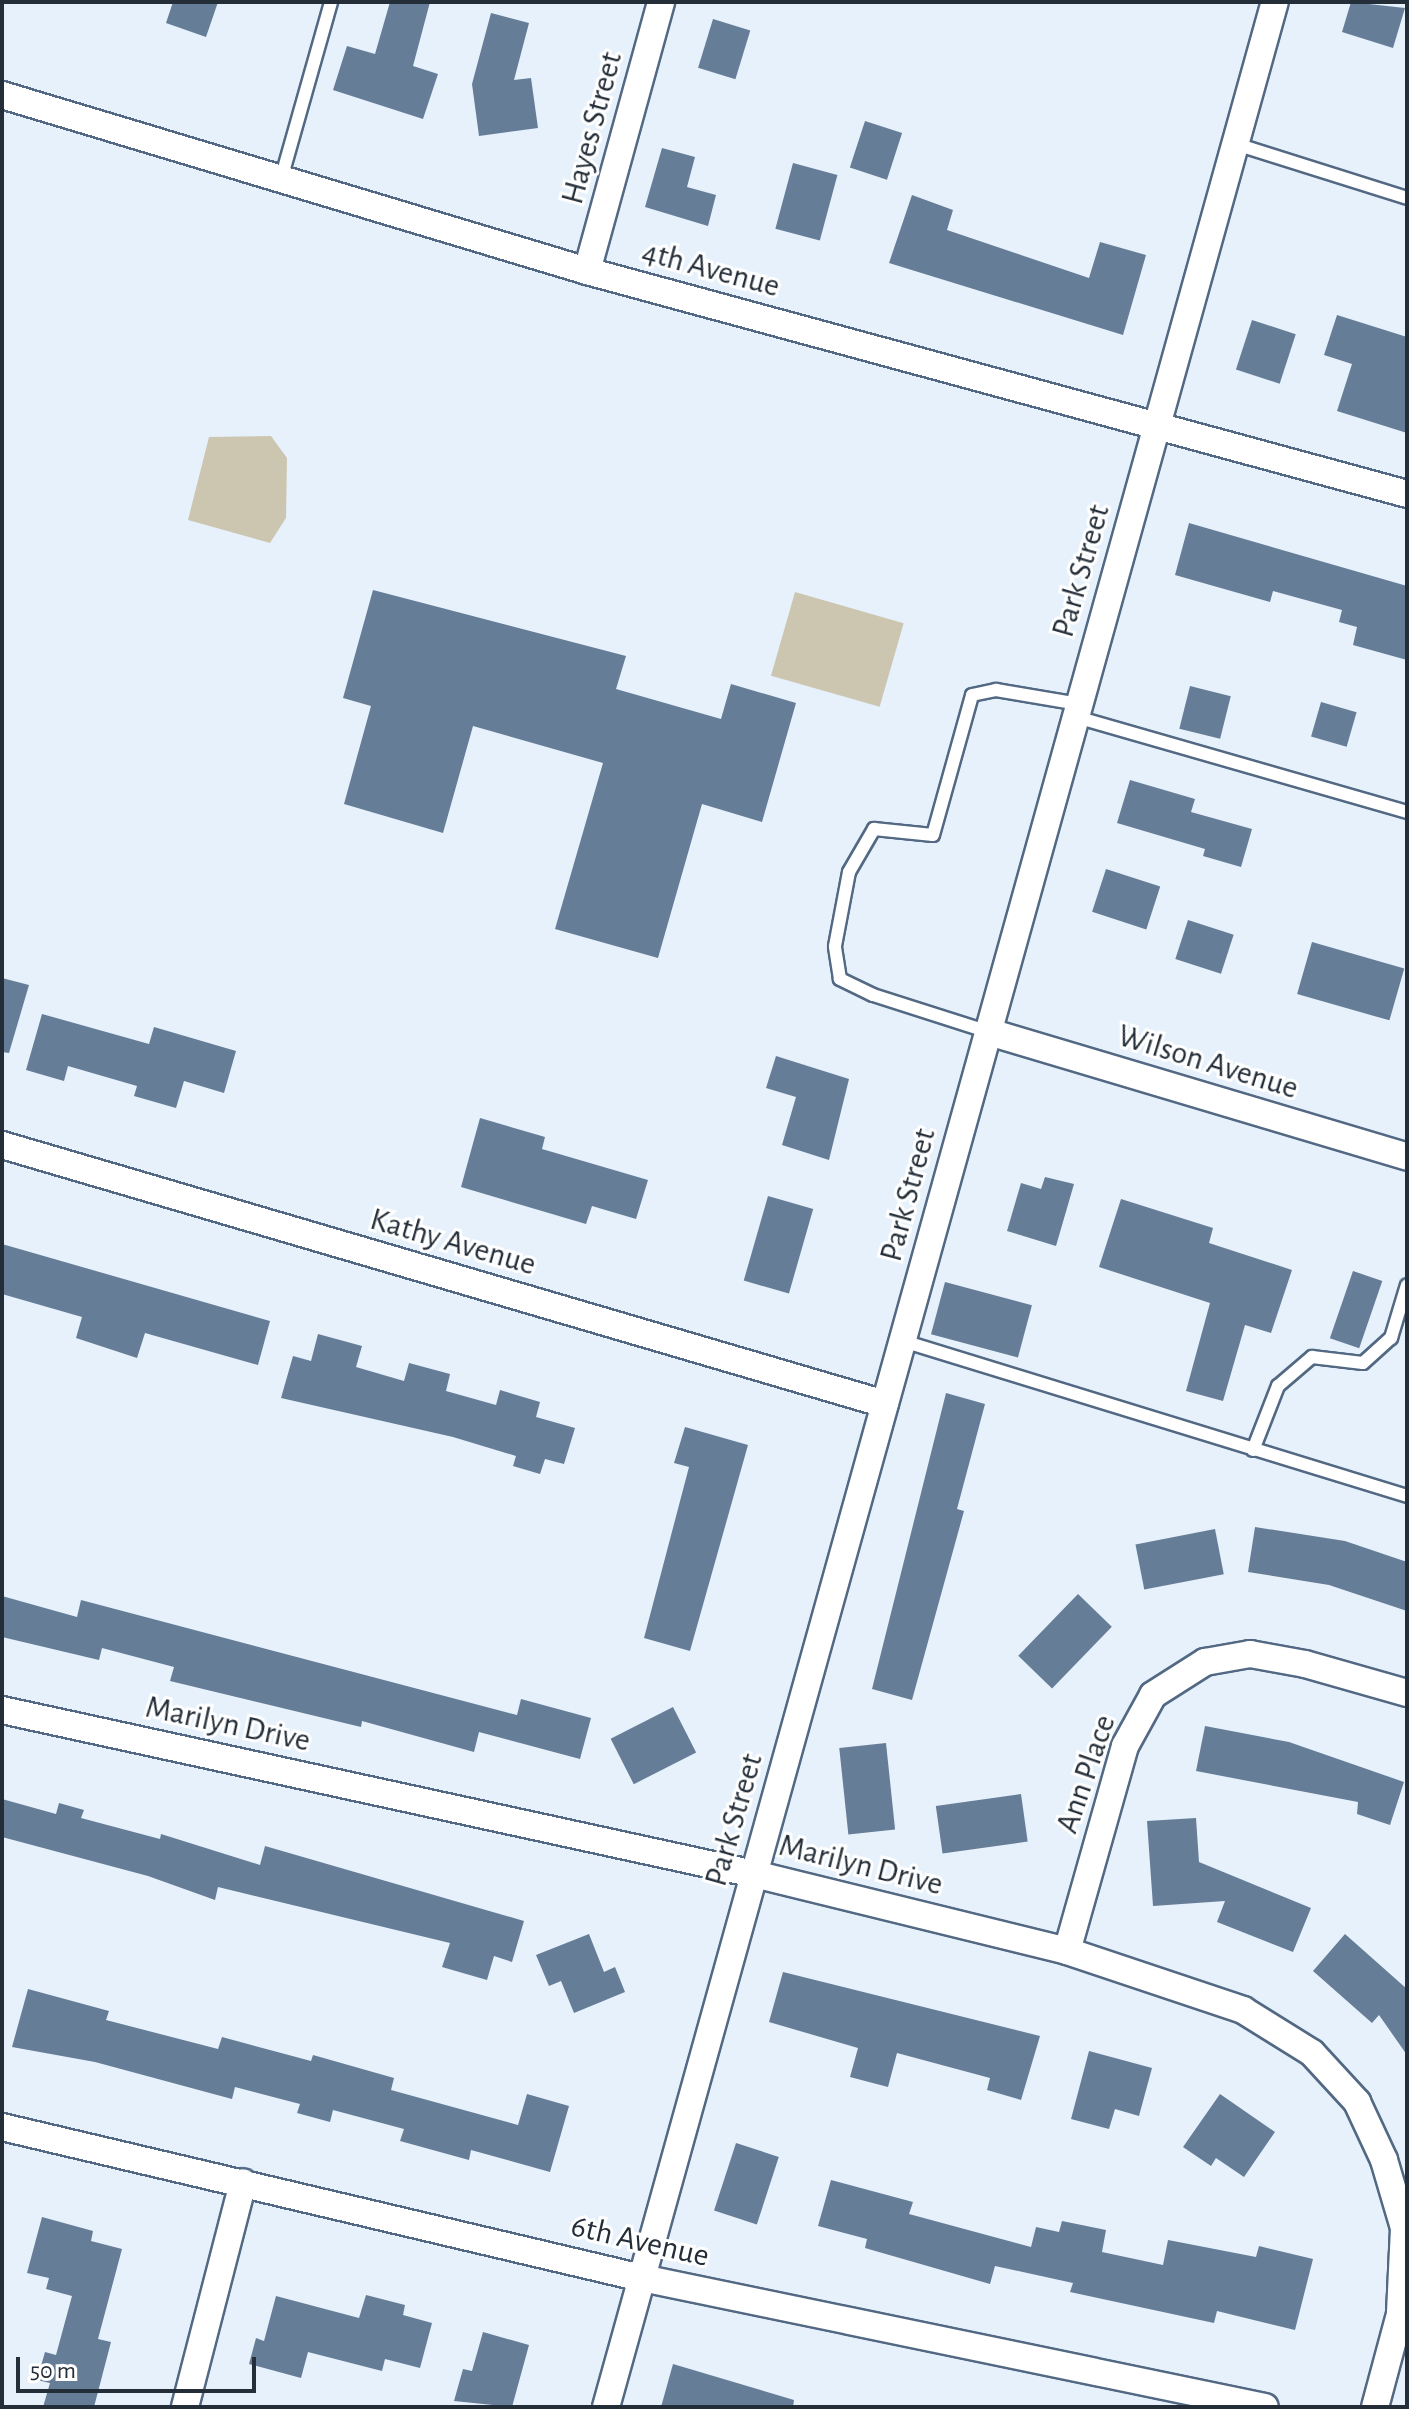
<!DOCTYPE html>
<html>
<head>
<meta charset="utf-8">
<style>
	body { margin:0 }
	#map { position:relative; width:1409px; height:2409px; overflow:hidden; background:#e6f1fc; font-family:"Alegreya Sans",sans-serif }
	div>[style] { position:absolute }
	.green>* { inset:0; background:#ccc6b0; transform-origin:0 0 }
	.building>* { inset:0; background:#667d97; transform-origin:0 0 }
	.roads { filter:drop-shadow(2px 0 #536983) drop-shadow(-2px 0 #536983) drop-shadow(0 2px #536983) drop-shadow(0 -2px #536983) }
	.service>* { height:12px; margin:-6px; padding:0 6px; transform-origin:6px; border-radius:6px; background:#fff }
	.minor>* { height:26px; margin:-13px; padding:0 13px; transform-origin:13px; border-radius:13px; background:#fff }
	span { translate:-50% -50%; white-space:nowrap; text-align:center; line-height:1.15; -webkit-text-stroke:6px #fff; paint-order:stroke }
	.street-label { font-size:32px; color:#242e39 }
	.frame { position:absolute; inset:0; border:4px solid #242e39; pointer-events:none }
	.scale { position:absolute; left:16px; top:2357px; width:240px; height:36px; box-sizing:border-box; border:4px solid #242e39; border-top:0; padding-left:10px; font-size:24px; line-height:28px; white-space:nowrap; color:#242e39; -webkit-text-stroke:6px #fff; paint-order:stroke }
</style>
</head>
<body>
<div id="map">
	<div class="green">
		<i style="clip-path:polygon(271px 436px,287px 458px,286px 518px,270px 543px,188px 520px,209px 437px)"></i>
		<i style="left:795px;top:592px;width:113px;height:87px;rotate:16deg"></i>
	</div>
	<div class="building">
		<i style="clip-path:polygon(173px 2px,218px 2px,206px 37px,166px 23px)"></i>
		<i style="clip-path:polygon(390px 2px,430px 2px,413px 66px,438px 74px,423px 119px,333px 90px,347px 46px,375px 54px)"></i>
		<i style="clip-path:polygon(1351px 2px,1405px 8px,1393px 48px,1342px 32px)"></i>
		<i style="clip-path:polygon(491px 13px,529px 23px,514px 80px,531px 78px,538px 128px,479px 136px,472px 84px)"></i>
		<i style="left:713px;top:19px;width:39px;height:51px;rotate:17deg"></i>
		<i style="left:865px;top:121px;width:39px;height:49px;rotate:18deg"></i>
		<i style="clip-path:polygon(662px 148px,695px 157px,687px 187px,716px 195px,708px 226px,645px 207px)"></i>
		<i style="left:793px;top:163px;width:46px;height:68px;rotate:15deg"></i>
		<i style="clip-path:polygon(912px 195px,953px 210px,947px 230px,1089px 278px,1100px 242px,1146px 255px,1123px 335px,889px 263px)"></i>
		<i style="clip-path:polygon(1337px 315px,1407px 337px,1407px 433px,1337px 411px,1352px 364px,1324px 355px)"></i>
		<i style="left:1252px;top:320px;width:46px;height:52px;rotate:18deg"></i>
		<i style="clip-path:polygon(1189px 523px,1407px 586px,1407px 660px,1353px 645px,1357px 627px,1339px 622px,1342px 610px,1273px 591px,1270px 602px,1175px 575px)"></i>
		<i style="clip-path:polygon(373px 590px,626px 656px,616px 689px,721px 719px,731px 684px,796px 703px,762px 822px,702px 804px,658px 958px,555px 929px,603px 763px,473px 726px,443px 833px,344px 804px,371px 706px,343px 698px)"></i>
		<i style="left:1190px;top:686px;width:42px;height:44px;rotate:14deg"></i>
		<i style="left:1321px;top:702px;width:37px;height:36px;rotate:16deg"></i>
		<i style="clip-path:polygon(1130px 780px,1195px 799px,1191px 812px,1252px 829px,1241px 867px,1203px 856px,1205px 849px,1117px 823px)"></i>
		<i style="left:1106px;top:869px;width:57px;height:45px;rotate:18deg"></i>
		<i style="left:1188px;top:920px;width:48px;height:41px;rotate:18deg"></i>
		<i style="left:1312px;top:942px;width:96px;height:54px;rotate:16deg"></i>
		<i style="clip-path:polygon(2px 978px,29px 985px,9px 1053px,2px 1052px)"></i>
		<i style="clip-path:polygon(42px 1014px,149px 1044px,154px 1027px,236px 1051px,224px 1093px,184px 1081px,176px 1108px,134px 1096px,137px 1086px,68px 1066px,64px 1081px,26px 1070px)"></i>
		<i style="clip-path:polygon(776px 1056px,849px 1079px,829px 1160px,782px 1145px,796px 1097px,766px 1088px)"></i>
		<i style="clip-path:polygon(480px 1118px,545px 1137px,542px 1149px,648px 1180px,636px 1219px,592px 1206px,586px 1224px,461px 1187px)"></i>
		<i style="clip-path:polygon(1045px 1177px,1074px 1184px,1056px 1246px,1007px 1231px,1021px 1183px,1041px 1189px)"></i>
		<i style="left:768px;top:1196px;width:47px;height:88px;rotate:16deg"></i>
		<i style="clip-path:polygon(1121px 1199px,1213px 1228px,1209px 1243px,1292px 1270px,1271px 1333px,1245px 1325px,1223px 1401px,1186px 1391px,1210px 1303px,1099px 1267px)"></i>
		<i style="clip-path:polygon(2px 1244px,270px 1321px,258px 1365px,145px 1333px,137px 1358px,76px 1338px,82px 1317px,2px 1294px)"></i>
		<i style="left:1353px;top:1271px;width:31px;height:71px;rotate:19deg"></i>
		<i style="left:945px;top:1282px;width:90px;height:54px;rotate:15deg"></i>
		<i style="clip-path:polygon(318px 1334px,362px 1346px,356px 1367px,404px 1381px,409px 1363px,450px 1374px,446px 1391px,496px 1405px,500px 1390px,540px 1402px,536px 1417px,575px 1428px,564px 1464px,545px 1459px,540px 1474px,513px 1466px,516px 1456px,453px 1437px,281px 1398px,293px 1356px,311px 1361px)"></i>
		<i style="clip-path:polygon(946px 1393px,985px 1404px,957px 1509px,964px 1511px,912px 1700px,872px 1689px)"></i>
		<i style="clip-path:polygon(685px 1427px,748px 1445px,690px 1651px,644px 1638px,689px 1467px,674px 1463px)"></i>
		<i style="clip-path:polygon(1255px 1527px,1345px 1541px,1407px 1562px,1407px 1611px,1329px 1585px,1248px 1572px)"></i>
		<i style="left:1215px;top:1529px;width:46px;height:81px;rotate:79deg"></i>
		<i style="left:1078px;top:1594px;width:47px;height:86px;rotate:44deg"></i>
		<i style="clip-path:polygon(2px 1596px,77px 1617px,81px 1600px,517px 1715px,521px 1699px,591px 1718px,580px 1759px,479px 1732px,474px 1752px,362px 1721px,361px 1727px,170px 1681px,174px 1667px,102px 1648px,99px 1660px,2px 1637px)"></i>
		<i style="left:673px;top:1707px;width:51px;height:70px;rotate:63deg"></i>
		<i style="clip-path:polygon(1205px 1726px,1289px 1742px,1404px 1782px,1390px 1825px,1357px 1814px,1358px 1802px,1196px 1771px)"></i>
		<i style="left:886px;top:1743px;width:87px;height:47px;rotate:84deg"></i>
		<i style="left:1021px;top:1794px;width:48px;height:86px;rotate:82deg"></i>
		<i style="clip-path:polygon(2px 1799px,56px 1814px,59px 1803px,84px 1810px,81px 1818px,160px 1839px,161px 1834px,260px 1865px,265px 1846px,524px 1921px,512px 1962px,494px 1956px,487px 1980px,442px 1967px,450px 1943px,218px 1887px,215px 1900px,148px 1876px,2px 1837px)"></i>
		<i style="clip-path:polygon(1196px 1818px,1199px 1862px,1311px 1908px,1293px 1952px,1217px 1922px,1225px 1901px,1153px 1906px,1147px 1821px)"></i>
		<i style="clip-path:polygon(589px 1934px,604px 1972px,615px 1967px,625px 1992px,574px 2013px,561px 1981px,549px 1986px,536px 1955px)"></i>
		<i style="clip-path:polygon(1345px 1934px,1407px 1989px,1407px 2055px,1379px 2015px,1372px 2023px,1313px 1971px)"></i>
		<i style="clip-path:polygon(783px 1972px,1040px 2036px,1021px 2100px,987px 2090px,990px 2078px,897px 2053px,888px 2087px,850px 2077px,858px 2048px,769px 2022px)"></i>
		<i style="clip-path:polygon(28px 1989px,109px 2011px,106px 2020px,218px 2049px,222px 2037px,311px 2061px,313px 2055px,394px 2078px,391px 2090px,518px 2125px,527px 2094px,569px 2106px,550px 2172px,471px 2150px,469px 2160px,400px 2141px,404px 2129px,333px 2110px,330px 2122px,297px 2113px,300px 2104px,235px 2087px,232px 2099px,95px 2062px,12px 2047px)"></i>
		<i style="clip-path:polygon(1089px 2051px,1152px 2068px,1139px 2116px,1115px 2109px,1109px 2129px,1071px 2119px)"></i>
		<i style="clip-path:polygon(1220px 2094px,1275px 2132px,1244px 2177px,1216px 2158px,1211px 2166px,1183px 2147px)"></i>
		<i style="left:736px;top:2143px;width:45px;height:71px;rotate:18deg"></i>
		<i style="clip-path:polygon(831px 2180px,913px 2202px,909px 2214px,1031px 2247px,1036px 2227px,1059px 2232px,1062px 2221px,1106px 2230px,1102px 2252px,1163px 2265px,1168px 2240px,1256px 2257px,1259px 2246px,1313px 2259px,1295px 2330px,1217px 2311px,1214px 2323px,1070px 2292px,1073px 2283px,995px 2266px,990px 2284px,865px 2248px,867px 2239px,818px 2226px)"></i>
		<i style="clip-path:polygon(42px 2217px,93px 2231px,91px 2241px,122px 2249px,98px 2339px,111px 2342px,94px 2407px,43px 2407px,50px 2383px,37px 2380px,45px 2352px,56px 2355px,72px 2296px,46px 2289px,49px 2278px,27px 2273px)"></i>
		<i style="clip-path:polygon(366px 2295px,405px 2305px,403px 2315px,432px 2323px,420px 2368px,385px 2359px,382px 2371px,308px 2352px,301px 2378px,249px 2364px,256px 2338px,264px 2341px,276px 2296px,359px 2318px)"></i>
		<i style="clip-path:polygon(483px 2332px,529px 2345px,512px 2407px,454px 2401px,463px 2369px,472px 2371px)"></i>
		<i style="clip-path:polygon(673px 2364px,794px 2400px,793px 2407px,661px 2407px)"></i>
	</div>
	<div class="roads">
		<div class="service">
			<i style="left:1236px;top:144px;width:179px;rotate:17.5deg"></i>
			<i style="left:281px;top:179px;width:184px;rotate:-74.2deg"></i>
			<i style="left:1076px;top:717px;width:344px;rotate:16deg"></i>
			<i style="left:989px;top:1032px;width:122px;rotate:-162.3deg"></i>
			<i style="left:873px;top:995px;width:37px;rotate:-154deg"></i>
			<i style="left:840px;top:979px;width:33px;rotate:-99deg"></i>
			<i style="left:835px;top:946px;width:75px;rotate:-79.3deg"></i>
			<i style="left:849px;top:872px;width:50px;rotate:-59.8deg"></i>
			<i style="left:874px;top:829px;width:59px;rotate:5.8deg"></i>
			<i style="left:933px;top:835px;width:145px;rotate:-74.4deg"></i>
			<i style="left:972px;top:695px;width:25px;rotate:-12deg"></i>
			<i style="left:996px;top:690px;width:84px;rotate:9.6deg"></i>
			<i style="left:903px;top:1341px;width:527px;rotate:17.09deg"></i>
			<i style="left:1253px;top:1450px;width:69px;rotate:-68.7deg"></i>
			<i style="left:1278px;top:1386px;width:45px;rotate:-40.5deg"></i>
			<i style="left:1312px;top:1357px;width:51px;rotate:6.7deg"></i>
			<i style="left:1363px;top:1363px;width:38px;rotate:-42deg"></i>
			<i style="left:1391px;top:1338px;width:55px;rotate:-73.2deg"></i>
		</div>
		<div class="minor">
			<i style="left:2px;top:95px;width:611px;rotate:16.74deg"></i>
			<i style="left:587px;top:271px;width:850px;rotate:15.21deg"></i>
			<i style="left:587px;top:271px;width:279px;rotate:-74.6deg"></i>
			<i style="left:989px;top:1032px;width:436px;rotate:16.6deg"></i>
			<i style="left:2px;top:1145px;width:920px;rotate:16.35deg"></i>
			<i style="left:2px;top:1710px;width:770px;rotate:12.3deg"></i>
			<i style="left:754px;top:1874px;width:322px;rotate:13.8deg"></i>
			<i style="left:1067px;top:1951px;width:186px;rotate:18.5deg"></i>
			<i style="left:1243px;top:2010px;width:81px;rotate:31.9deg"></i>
			<i style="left:1312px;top:2053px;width:67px;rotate:47.4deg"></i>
			<i style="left:1357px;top:2102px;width:64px;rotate:65deg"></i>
			<i style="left:1384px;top:2160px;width:71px;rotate:73.6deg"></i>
			<i style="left:1404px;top:2228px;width:86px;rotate:92.7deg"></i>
			<i style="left:1400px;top:2314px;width:96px;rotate:105deg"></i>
			<i style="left:1067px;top:1951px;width:213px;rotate:-74.2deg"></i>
			<i style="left:1125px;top:1746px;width:58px;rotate:-61.2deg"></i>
			<i style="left:1153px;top:1695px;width:62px;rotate:-32.4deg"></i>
			<i style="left:1205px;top:1662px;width:46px;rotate:-10.1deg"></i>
			<i style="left:1250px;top:1654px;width:56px;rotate:10.3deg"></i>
			<i style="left:1305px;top:1664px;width:106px;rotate:15.9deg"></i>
			<i style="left:2px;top:2127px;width:658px;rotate:13.28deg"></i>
			<i style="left:642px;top:2278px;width:636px;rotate:11.7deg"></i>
			<i style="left:185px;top:2407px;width:232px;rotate:-75.5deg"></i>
			<i style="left:606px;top:2407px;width:2496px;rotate:-74.46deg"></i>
		</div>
	</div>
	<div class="street-label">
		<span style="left:592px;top:128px;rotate:-75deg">Hayes Street</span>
		<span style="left:711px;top:269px;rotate:15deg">4th Avenue</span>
		<span style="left:1081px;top:571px;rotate:-74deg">Park Street</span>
		<span style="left:1208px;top:1062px;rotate:17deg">Wilson Avenue</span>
		<span style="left:908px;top:1195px;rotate:-75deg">Park Street</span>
		<span style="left:453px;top:1242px;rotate:16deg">Kathy Avenue</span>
		<span style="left:228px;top:1724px;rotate:12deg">Marilyn Drive</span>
		<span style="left:1086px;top:1774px;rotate:-71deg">Ann Place</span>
		<span style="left:734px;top:1820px;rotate:-74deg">Park Street</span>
		<span style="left:861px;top:1865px;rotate:14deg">Marilyn Drive</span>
		<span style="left:640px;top:2241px;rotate:13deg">6th Avenue</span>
	</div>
	<div class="frame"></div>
	<div class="scale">50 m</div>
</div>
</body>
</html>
